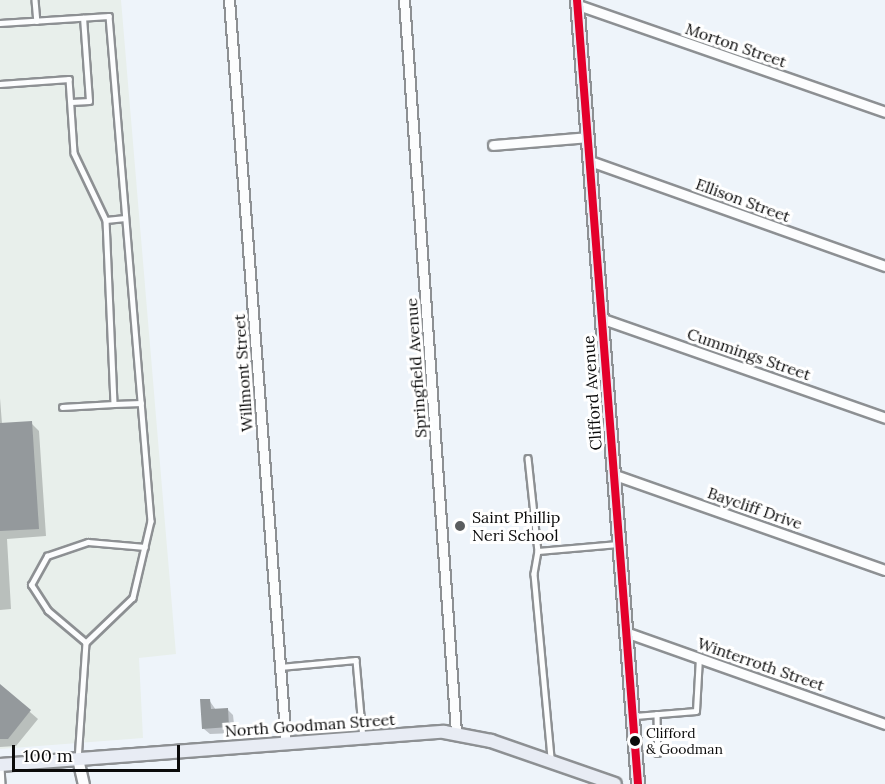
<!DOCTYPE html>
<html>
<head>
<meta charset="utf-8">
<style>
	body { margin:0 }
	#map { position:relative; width:885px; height:784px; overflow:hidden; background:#eef4fa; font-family:Lora,serif }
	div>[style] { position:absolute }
	.industrial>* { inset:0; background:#e8efeb }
	.shadow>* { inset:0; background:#0003 }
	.building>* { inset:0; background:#94999c }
	.roads { filter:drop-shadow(2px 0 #8d9093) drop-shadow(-2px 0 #8d9093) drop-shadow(0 2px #8d9093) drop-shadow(0 -2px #8d9093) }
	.service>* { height:4.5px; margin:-2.25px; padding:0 2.25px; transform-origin:2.25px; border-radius:2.25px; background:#fcfdfe }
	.minor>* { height:9px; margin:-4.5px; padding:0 4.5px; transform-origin:4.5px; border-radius:4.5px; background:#fcfdfe }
	.tertiary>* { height:10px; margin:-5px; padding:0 5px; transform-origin:5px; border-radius:5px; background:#fcfdfe }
	.secondary>* { height:12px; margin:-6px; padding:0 6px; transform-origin:6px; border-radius:6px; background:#e8ecf4 }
	.bus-1>* { height:8px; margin:-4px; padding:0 4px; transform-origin:4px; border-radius:4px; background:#e4002b }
	.dots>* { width:16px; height:16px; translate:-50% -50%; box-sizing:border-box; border:3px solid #fff; border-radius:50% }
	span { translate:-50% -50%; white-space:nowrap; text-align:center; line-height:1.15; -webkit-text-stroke:6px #fff; paint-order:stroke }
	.bus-label { font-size:14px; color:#0b0b0b }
	.left { translate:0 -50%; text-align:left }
	.street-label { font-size:16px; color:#0b0b0b }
	.poi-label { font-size:16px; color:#0b0b0b }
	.scale { position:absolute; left:12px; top:745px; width:168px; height:27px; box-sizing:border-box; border:3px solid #0b0b0b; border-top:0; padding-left:8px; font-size:18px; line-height:21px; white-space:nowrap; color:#0b0b0b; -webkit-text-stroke:4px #fff; paint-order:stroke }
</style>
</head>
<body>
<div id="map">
	<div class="industrial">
		<i style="clip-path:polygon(0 0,121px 0,176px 654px,139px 658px,143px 738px,0 749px)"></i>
	</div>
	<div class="shadow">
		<i style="clip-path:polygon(0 398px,2px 424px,31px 423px,39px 431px,46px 536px,7px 539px,11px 609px,0 610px)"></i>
		<i style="clip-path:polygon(0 686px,38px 719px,16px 746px,0 747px)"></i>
		<i style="clip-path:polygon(209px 700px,216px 710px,227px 709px,233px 715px,235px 733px,210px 734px,204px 729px)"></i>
	</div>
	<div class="building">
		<i style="clip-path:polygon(32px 421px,39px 529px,0 531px,0 423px)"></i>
		<i style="clip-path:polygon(0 684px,31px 710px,8px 739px,0 739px)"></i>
		<i style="clip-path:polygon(200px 699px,210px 699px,211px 709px,228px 708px,229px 727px,202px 729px)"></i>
	</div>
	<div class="roads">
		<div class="service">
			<i style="left:35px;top:0;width:21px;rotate:85deg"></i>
			<i style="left:0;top:23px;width:109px;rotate:-3.7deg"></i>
			<i style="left:109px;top:16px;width:507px;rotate:85.25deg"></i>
			<i style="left:151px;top:521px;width:79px;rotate:103.2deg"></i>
			<i style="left:133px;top:598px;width:65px;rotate:136.2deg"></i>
			<i style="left:86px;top:643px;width:116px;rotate:93.9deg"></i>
			<i style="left:0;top:84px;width:69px;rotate:-4.1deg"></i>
			<i style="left:69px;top:79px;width:74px;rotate:86.1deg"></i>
			<i style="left:74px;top:153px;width:74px;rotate:64.5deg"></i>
			<i style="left:106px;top:220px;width:19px;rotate:-6deg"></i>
			<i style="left:71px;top:102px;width:18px;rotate:-3deg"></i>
			<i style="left:89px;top:101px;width:83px;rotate:-94.1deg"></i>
			<i style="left:106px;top:220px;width:184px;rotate:87.5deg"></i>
			<i style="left:114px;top:404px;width:27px;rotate:-2deg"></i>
			<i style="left:62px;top:407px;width:52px;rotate:-3.3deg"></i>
			<i style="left:528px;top:458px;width:94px;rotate:83.9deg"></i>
			<i style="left:538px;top:551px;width:80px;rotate:-5deg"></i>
			<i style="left:538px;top:551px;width:23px;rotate:100deg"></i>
			<i style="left:534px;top:574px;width:186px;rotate:84.7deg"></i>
			<i style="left:86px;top:643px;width:50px;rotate:-139.9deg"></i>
			<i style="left:48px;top:611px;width:31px;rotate:-123deg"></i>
			<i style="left:31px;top:585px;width:33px;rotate:-61deg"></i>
			<i style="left:47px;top:556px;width:43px;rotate:-18.9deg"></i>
			<i style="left:88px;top:542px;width:57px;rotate:5deg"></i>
			<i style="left:280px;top:667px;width:76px;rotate:-5.3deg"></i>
			<i style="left:356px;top:660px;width:78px;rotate:84.9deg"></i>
			<i style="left:657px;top:714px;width:39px;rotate:89deg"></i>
			<i style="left:635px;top:716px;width:61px;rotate:-4.7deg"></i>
			<i style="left:696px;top:711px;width:53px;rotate:-86.8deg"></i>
			<i style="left:1px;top:766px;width:18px;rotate:87deg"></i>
		</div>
		<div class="minor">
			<i style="left:229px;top:0;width:746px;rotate:85.62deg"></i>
			<i style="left:404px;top:0;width:735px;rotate:85.94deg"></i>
			<i style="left:578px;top:5px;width:325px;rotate:19.2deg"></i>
			<i style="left:493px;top:145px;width:95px;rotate:-4.8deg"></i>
			<i style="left:590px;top:161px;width:313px;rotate:19.6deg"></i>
			<i style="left:603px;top:319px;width:299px;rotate:19.3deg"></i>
			<i style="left:615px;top:475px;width:286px;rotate:19.4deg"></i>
			<i style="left:628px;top:633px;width:273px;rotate:19.5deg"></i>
		</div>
		<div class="tertiary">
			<i style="left:78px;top:759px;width:26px;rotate:77deg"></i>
		</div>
		<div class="secondary">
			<i style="left:577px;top:0;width:786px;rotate:85.55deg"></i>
			<i style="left:0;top:765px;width:445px;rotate:-4.3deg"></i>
			<i style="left:444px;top:732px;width:48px;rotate:10.8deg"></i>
			<i style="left:491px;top:741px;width:131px;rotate:19.1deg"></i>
		</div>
	</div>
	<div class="bus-1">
		<i style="left:577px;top:0;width:786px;rotate:85.55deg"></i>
	</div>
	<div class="dots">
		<i style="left:460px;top:526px;background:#5a5d5f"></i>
		<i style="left:635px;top:741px;background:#0b0b0b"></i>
	</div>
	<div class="bus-label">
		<span class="left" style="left:646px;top:741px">Clifford<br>&amp; Goodman</span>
	</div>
	<div class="street-label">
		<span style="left:736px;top:45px;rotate:19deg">Morton Street</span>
		<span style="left:743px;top:200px;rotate:20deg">Ellison Street</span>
		<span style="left:749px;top:354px;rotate:19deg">Cummings Street</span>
		<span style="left:416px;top:368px;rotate:-94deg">Springfield Avenue</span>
		<span style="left:243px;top:373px;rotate:-94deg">Willmont Street</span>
		<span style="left:592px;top:393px;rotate:-94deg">Clifford Avenue</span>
		<span style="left:755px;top:508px;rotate:19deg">Baycliff Drive</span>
		<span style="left:761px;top:664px;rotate:19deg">Winterroth Street</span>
		<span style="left:310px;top:725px;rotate:-4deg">North Goodman Street</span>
	</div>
	<div class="poi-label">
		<span class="left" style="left:472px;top:526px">Saint Phillip<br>Neri School</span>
	</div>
	<div class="scale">100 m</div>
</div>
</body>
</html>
